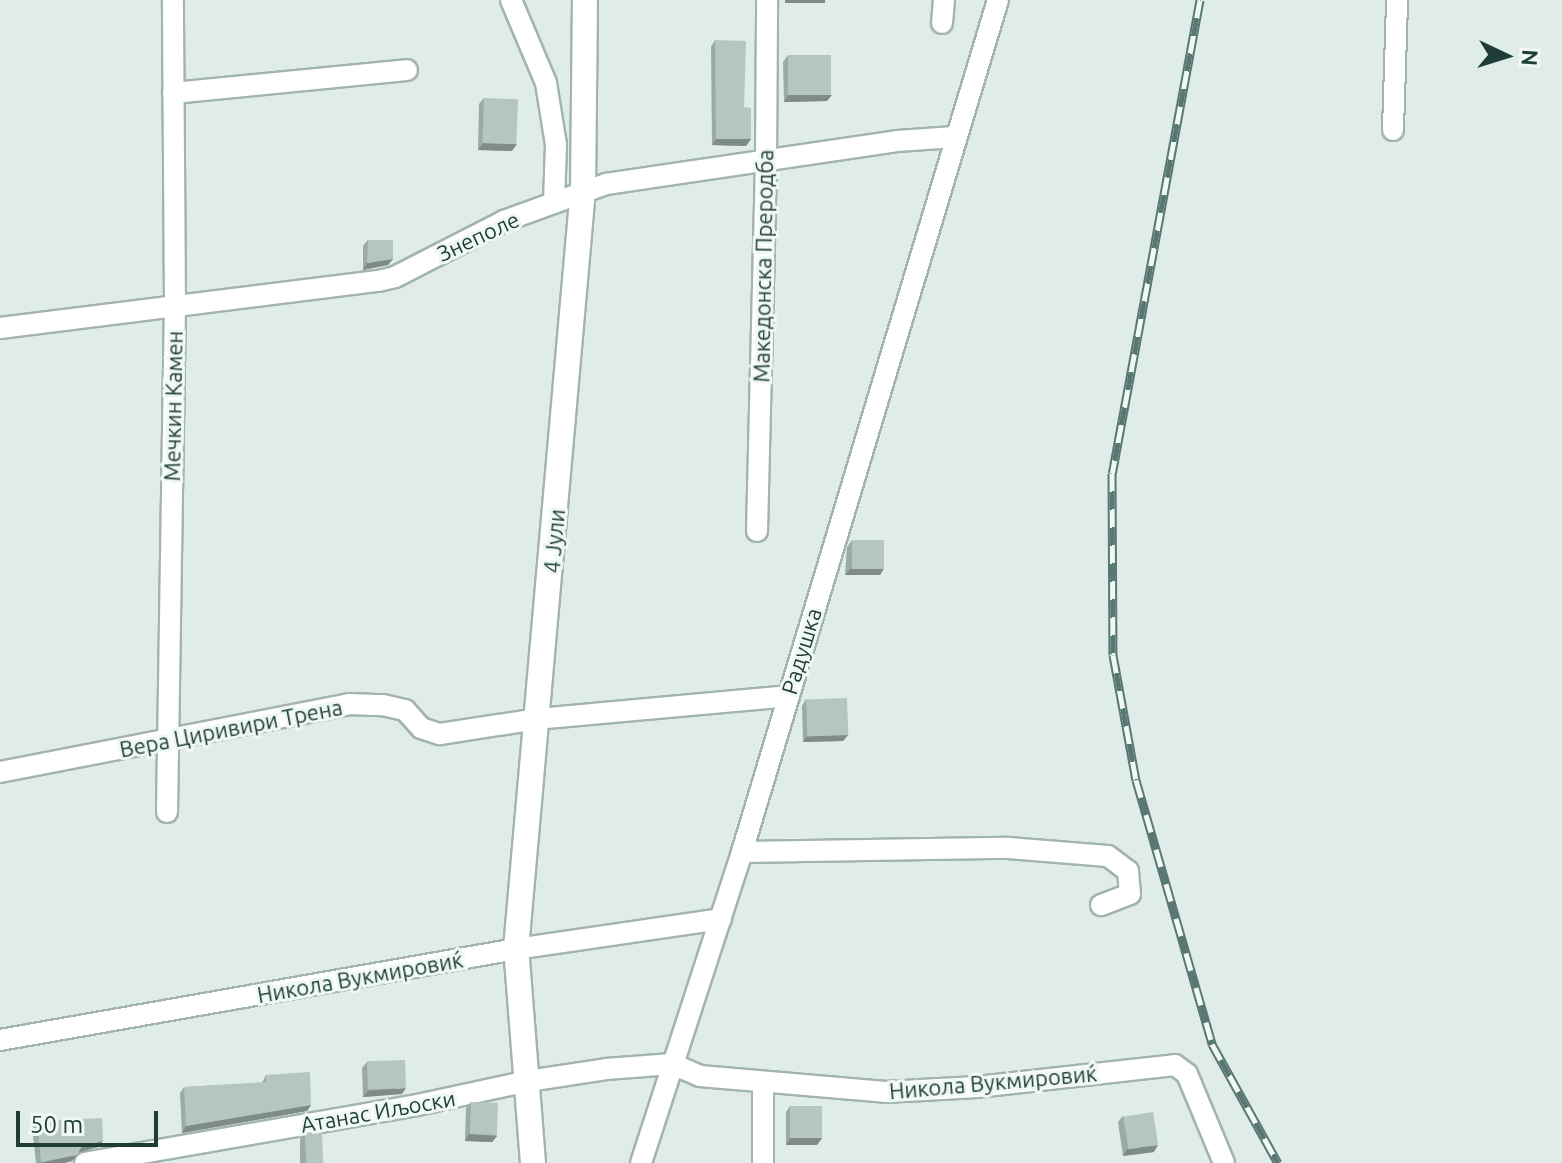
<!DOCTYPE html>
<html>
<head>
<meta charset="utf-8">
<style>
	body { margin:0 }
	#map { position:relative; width:1562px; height:1163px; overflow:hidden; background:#dfece7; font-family:Ubuntu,sans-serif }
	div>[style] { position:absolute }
	.roads { filter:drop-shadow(2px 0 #a2b4af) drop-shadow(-2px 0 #a2b4af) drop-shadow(0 2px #a2b4af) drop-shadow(0 -2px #a2b4af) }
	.minor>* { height:20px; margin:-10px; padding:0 10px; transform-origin:10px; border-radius:10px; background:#fff }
	.tertiary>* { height:24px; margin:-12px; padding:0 12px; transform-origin:12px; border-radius:12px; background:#fff }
	.rail>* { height:9px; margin-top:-4.5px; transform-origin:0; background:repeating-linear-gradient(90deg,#f0f8f5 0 18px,#597873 0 36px); box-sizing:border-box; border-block:2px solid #597873 }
	.wall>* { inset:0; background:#9caaa5 }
	.shaded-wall>* { inset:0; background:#7f8b86; transform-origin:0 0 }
	.building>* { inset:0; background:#b5c6c0; transform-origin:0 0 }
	span { translate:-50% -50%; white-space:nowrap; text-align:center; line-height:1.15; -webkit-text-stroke:6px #f0f8f5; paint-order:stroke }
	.street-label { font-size:22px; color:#1f3d37 }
	.north { position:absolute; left:1466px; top:16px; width:80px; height:80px; -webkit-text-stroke:6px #f0f8f5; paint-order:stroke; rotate:94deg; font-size:22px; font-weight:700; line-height:32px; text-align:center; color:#1f3d37 }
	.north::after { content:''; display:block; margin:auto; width:28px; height:36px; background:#1f3d37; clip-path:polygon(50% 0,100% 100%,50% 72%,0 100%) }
	.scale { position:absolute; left:16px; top:1111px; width:142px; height:36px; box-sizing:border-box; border:4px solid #1f3d37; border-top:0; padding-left:10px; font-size:24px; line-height:28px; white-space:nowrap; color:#1f3d37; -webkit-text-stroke:6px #f0f8f5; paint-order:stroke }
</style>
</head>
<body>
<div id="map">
	<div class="roads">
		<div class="minor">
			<i style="left:511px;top:0;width:90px;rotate:67.1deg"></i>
			<i style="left:546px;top:83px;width:63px;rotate:80.8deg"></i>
			<i style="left:556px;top:145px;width:58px;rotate:92deg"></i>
			<i style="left:942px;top:23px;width:23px;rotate:-85deg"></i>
			<i style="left:173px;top:93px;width:235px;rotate:-5.6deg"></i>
			<i style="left:1393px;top:130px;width:130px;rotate:-88.2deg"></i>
			<i style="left:0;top:328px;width:381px;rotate:-7.1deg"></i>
			<i style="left:378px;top:281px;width:17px;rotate:-13deg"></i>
			<i style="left:395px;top:277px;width:123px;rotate:-27.2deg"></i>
			<i style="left:504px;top:221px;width:109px;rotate:-19.9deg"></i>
			<i style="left:606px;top:184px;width:294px;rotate:-8.4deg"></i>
			<i style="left:897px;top:141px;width:58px;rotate:-3.9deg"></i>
			<i style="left:757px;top:531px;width:372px;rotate:-88.6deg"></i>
			<i style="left:766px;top:159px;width:159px;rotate:-89.6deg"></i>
			<i style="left:0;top:772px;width:356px;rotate:-11deg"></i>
			<i style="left:349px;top:704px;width:34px;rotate:2deg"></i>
			<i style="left:383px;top:705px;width:23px;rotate:13deg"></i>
			<i style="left:405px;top:710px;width:24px;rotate:48deg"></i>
			<i style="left:421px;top:728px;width:20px;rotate:18deg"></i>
			<i style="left:440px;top:734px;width:98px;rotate:-8.8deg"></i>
			<i style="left:537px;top:719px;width:252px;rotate:-5.2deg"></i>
			<i style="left:167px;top:812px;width:508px;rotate:-89.1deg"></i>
			<i style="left:175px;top:304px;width:304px;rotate:-90.4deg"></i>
			<i style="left:742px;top:852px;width:266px;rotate:-0.9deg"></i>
			<i style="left:1008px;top:848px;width:100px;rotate:4.6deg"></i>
			<i style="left:1108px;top:856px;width:25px;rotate:37deg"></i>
			<i style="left:1128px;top:871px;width:23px;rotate:85deg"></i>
			<i style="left:1130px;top:894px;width:31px;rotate:159deg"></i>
			<i style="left:0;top:1040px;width:524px;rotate:-10deg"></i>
			<i style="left:516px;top:949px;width:207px;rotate:-8.3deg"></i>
			<i style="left:763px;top:1084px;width:79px;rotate:90deg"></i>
			<i style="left:85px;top:1163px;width:337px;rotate:-9.9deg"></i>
			<i style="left:417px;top:1105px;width:114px;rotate:-12.2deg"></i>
			<i style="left:528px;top:1081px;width:79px;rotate:-8.7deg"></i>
			<i style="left:606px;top:1069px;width:66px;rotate:-4.3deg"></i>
			<i style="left:672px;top:1064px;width:30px;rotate:23deg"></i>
			<i style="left:700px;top:1076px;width:186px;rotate:4.9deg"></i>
			<i style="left:885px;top:1092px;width:92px;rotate:-3.1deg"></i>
			<i style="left:977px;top:1087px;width:199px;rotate:-6.3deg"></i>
			<i style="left:1175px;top:1065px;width:15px;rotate:37deg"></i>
			<i style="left:1187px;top:1074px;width:96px;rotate:67.4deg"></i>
			<i style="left:641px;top:1163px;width:327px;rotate:-72deg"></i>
			<i style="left:742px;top:852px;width:890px;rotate:-73.28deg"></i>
		</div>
		<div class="tertiary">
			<i style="left:533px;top:1163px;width:215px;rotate:-94.5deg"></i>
			<i style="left:516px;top:949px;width:762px;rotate:-84.96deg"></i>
			<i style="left:583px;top:190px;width:190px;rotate:-89.4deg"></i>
		</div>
	</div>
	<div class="rail">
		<i style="left:1200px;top:0;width:481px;rotate:100.5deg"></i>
		<i style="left:1112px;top:473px;width:182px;rotate:89.7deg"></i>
		<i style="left:1113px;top:655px;width:127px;rotate:79.6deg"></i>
		<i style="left:1136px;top:780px;width:275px;rotate:73.9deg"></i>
		<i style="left:1212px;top:1044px;width:136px;rotate:61deg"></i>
	</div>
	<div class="wall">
		<i style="clip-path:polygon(715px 40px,744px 107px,751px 139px,746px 146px,712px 145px,711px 47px)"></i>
		<i style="clip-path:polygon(788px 55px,827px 101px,784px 102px,783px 62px)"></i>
		<i style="clip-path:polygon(484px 98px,512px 151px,478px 150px,479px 104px)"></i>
		<i style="clip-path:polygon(368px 240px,393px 259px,388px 265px,363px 270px,363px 246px)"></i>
		<i style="clip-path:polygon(852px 540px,884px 568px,880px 575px,845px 575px,847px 547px)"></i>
		<i style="clip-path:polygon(806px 699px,848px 735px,843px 741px,803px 742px,802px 706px)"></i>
		<i style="clip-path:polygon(367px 1062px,402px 1094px,363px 1097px,362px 1068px)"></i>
		<i style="clip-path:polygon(266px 1075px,311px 1105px,307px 1111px,182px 1133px,180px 1093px,184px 1087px,262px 1083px)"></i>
		<i style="clip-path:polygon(471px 1102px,497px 1136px,492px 1142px,465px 1141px,466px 1108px)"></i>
		<i style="clip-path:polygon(790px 1106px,822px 1138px,817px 1145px,786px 1145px,786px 1112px)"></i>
		<i style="clip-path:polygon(1123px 1116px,1154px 1152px,1123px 1156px,1118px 1122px)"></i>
		<i style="clip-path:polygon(37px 1121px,103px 1141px,98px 1147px,78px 1152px,72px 1161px,64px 1163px,36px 1163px,32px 1127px)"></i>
		<i style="clip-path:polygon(305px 1133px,323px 1163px,300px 1163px,300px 1139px)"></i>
	</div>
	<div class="shaded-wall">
		<i style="left:785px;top:0;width:40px;height:3px"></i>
		<i style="clip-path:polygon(788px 95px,832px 95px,827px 101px,784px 102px)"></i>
		<i style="clip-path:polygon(716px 139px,751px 139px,746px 146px,712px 145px)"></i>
		<i style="clip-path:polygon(483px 143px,517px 144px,512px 151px,478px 150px)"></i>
		<i style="clip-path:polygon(393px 259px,388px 265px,363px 270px,367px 263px)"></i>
		<i style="clip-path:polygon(884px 568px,880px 575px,845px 575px,850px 569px)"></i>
		<i style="clip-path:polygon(848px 735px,843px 741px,803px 742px,807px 736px)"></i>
		<i style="clip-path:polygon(406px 1088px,402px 1094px,363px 1097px,368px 1091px)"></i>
		<i style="clip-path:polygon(311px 1105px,307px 1111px,182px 1133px,186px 1126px)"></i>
		<i style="clip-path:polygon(469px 1134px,497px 1136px,492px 1142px,465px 1141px)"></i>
		<i style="clip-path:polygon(790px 1138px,822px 1138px,817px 1145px,786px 1145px)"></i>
		<i style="clip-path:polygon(103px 1141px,98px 1147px,77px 1153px,82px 1146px)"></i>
		<i style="clip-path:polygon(1158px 1145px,1154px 1152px,1123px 1156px,1127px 1149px)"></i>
		<i style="clip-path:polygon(77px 1155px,72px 1161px,64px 1163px,40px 1163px)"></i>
	</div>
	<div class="building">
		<i style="clip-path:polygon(715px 40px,746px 41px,744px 107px,751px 108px,751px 139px,716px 139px)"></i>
		<i style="left:788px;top:55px;width:43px;height:40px"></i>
		<i style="left:484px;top:98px;width:34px;height:45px;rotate:2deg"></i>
		<i style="clip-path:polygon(368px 240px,393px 240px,393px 259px,367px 263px)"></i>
		<i style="left:852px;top:540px;width:32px;height:29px"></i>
		<i style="left:847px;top:698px;width:37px;height:41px;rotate:88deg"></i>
		<i style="left:405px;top:1060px;width:28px;height:38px;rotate:88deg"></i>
		<i style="clip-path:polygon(310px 1072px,311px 1105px,186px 1126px,184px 1087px,266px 1082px,266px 1075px)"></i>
		<i style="left:471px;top:1102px;width:27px;height:32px;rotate:2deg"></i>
		<i style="left:790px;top:1106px;width:32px;height:32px"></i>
		<i style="left:1153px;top:1112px;width:33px;height:30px;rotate:81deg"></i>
		<i style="clip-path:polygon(102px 1118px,103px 1141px,82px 1146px,77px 1155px,41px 1162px,37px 1121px)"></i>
		<i style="left:322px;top:1132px;width:31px;height:17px;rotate:88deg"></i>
	</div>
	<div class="street-label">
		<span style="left:478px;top:236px;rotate:-25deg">Знеполе</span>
		<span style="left:763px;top:266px;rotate:-89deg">Македонска Преродба</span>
		<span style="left:173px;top:406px;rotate:-89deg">Мечкин Камен</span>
		<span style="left:554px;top:541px;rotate:-85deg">4 Јули</span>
		<span style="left:801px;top:651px;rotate:-73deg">Радушка</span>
		<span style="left:231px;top:728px;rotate:-11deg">Вера Циривири Трена</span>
		<span style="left:360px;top:977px;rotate:-10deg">Никола Вукмировиќ</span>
		<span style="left:993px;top:1082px;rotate:-5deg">Никола Вукмировиќ</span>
		<span style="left:378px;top:1111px;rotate:-10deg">Aтанас Иљоски</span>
	</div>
	<div class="north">N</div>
	<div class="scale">50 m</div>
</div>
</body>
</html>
